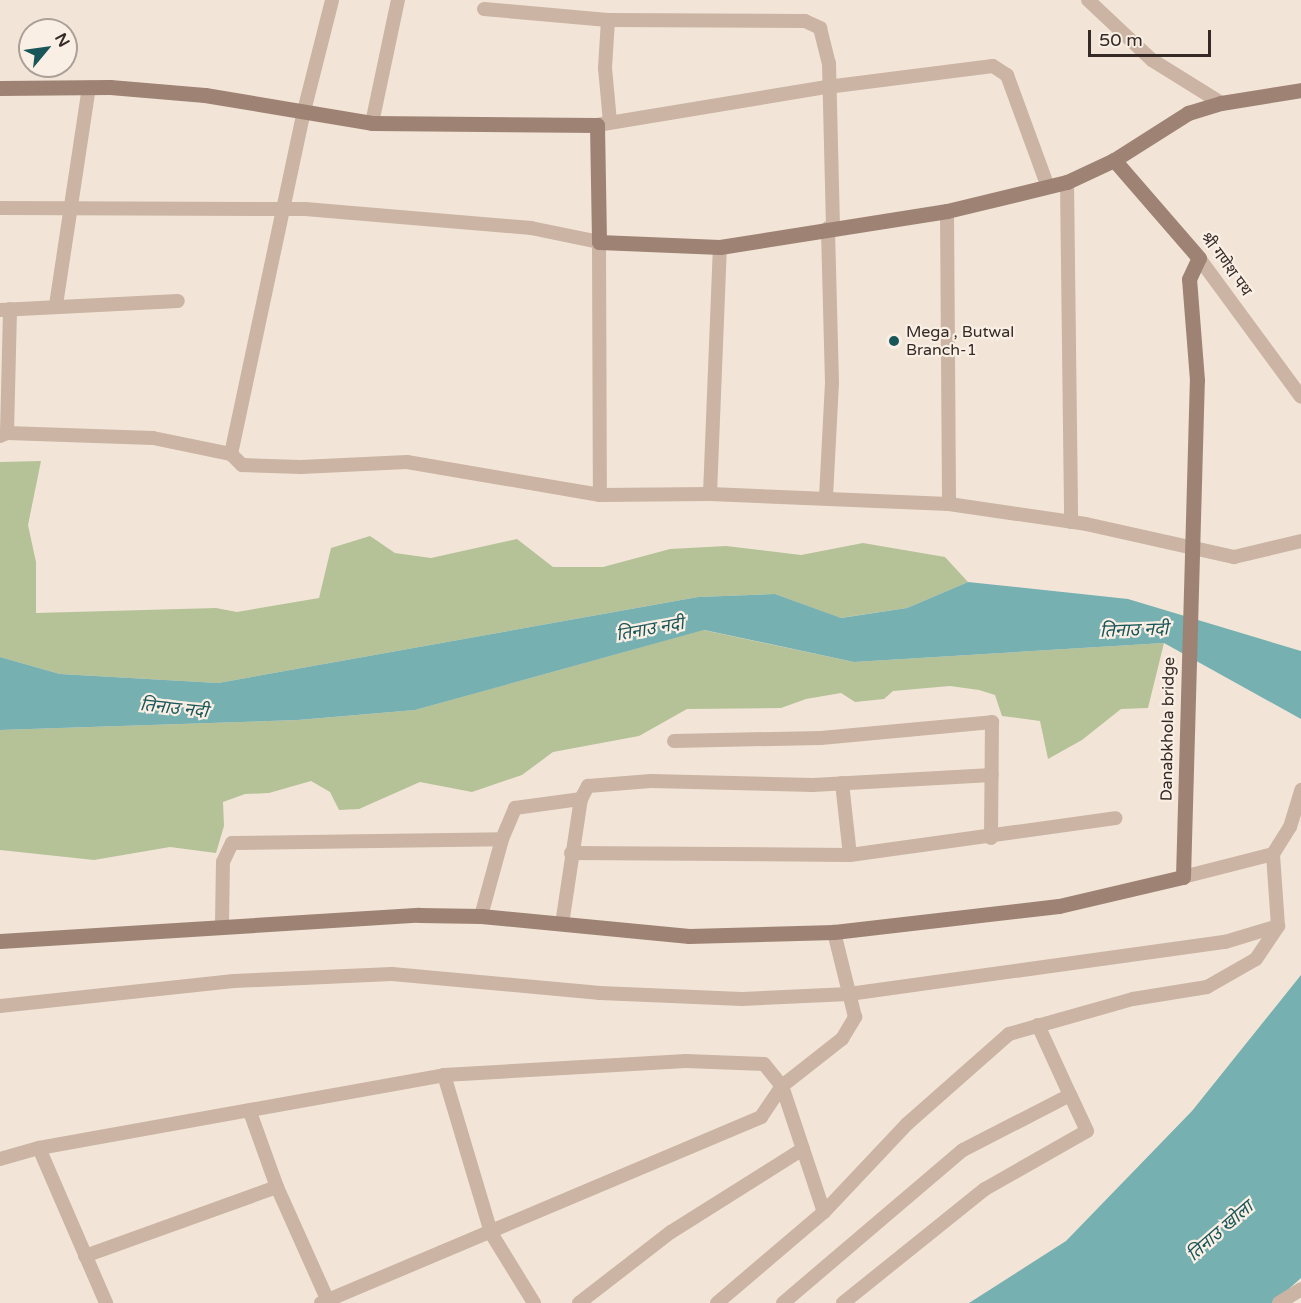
<!DOCTYPE html>
<html>
<head>
<meta charset="utf-8">
<style>
	body { margin:0 }
	#map { position:relative; width:1301px; height:1303px; overflow:hidden; background:#f2e5d8; font-family:"Varela Round","Noto Sans Devanagari",sans-serif }
	div>[style] { position:absolute }
	.green>* { inset:0; background:#b5c297 }
	.water>* { inset:0; background:#76b0b1 }
	.street>* { height:14px; margin:-7px; padding:0 7px; transform-origin:7px; border-radius:7px; background:#cbb4a3 }
	.secondary>* { height:15px; margin:-7.5px; padding:0 7.5px; transform-origin:7.5px; border-radius:7.5px; background:#9e8375 }
	.dots>* { width:16px; height:16px; translate:-50% -50%; box-sizing:border-box; border:3px solid #faefe4; border-radius:50% }
	span { translate:-50% -50%; white-space:nowrap; text-align:center; line-height:1.15; -webkit-text-stroke:4.5px #faefe4; paint-order:stroke }
	.street-label { font-size:16px; color:#352a26 }
	.poi-label { font-size:16px; color:#352a26 }
	.left { translate:0 -50%; text-align:left }
	.water-label { font-size:18px; color:#195659; font-style:italic }
	.north { position:absolute; left:18px; top:18px; width:60px; height:60px; box-sizing:border-box; background:#faefe4; border:2px solid #aba098; border-radius:50%; rotate:61deg; font-size:16px; font-weight:700; line-height:24px; text-align:center; color:#352a26 }
	.north::after { content:''; display:block; margin:auto; width:21px; height:27px; background:#195659; clip-path:polygon(50% 0,100% 100%,50% 72%,0 100%) }
	.scale { position:absolute; left:1088px; top:30px; width:123px; height:27px; box-sizing:border-box; border:3px solid #352a26; border-top:0; padding-left:8px; font-size:18px; line-height:21px; white-space:nowrap; color:#352a26; -webkit-text-stroke:4px #faefe4; paint-order:stroke }
</style>
</head>
<body>
<div id="map">
	<div class="green">
		<i style="clip-path:polygon(41px 461px,28px 525px,36px 562px,36px 613px,216px 608px,237px 612px,319px 598px,331px 548px,370px 536px,395px 553px,431px 558px,517px 539px,553px 567px,603px 567px,670px 549px,726px 546px,801px 555px,863px 543px,945px 557px,968px 582px,907px 608px,840px 618px,775px 594px,698px 597px,218px 683px,60px 674px,0 657px,0 462px)"></i>
		<i style="clip-path:polygon(703px 630px,854px 662px,1164px 643px,1148px 708px,1121px 709px,1082px 740px,1048px 759px,1040px 721px,1002px 716px,995px 695px,979px 690px,950px 686px,893px 691px,884px 699px,855px 702px,841px 693px,806px 699px,781px 708px,687px 709px,639px 736px,553px 752px,522px 775px,472px 792px,420px 782px,359px 809px,339px 810px,330px 792px,311px 781px,269px 793px,245px 794px,223px 802px,224px 826px,216px 853px,170px 847px,94px 860px,0 850px,0 730px,298px 720px,415px 710px)"></i>
	</div>
	<div class="water">
		<i style="clip-path:polygon(968px 582px,1128px 599px,1301px 651px,1301px 719px,1164px 643px,854px 662px,704px 630px,415px 710px,298px 720px,0 730px,0 657px,60px 674px,218px 683px,698px 597px,775px 594px,841px 618px,907px 608px)"></i>
		<i style="clip-path:polygon(1301px 975px,1301px 1278px,1273px 1303px,969px 1303px,1066px 1241px,1192px 1111px)"></i>
	</div>
	<div class="street">
		<i style="left:1088px;top:0;width:88px;rotate:43.2deg"></i>
		<i style="left:1152px;top:60px;width:81px;rotate:31.9deg"></i>
		<i style="left:484px;top:9px;width:124px;rotate:5.1deg"></i>
		<i style="left:608px;top:20px;width:197px;rotate:0.3deg"></i>
		<i style="left:805px;top:21px;width:17px;rotate:25deg"></i>
		<i style="left:820px;top:28px;width:36px;rotate:76deg"></i>
		<i style="left:829px;top:63px;width:164px;rotate:88.6deg"></i>
		<i style="left:608px;top:20px;width:48px;rotate:93.6deg"></i>
		<i style="left:605px;top:68px;width:54px;rotate:84.7deg"></i>
		<i style="left:372px;top:123px;width:126px;rotate:-78.1deg"></i>
		<i style="left:597px;top:125px;width:233px;rotate:-9.4deg"></i>
		<i style="left:827px;top:87px;width:167px;rotate:-7.2deg"></i>
		<i style="left:993px;top:66px;width:17px;rotate:33deg"></i>
		<i style="left:1007px;top:75px;width:119px;rotate:69.9deg"></i>
		<i style="left:1067px;top:182px;width:340px;rotate:89.3deg"></i>
		<i style="left:0;top:208px;width:305px;rotate:0.2deg"></i>
		<i style="left:305px;top:209px;width:227px;rotate:4.8deg"></i>
		<i style="left:531px;top:228px;width:69px;rotate:11.6deg"></i>
		<i style="left:599px;top:242px;width:253px;rotate:89.8deg"></i>
		<i style="left:947px;top:211px;width:293px;rotate:89.6deg"></i>
		<i style="left:1199px;top:258px;width:172px;rotate:53.7deg"></i>
		<i style="left:56px;top:305px;width:220px;rotate:-81.4deg"></i>
		<i style="left:0;top:310px;width:178px;rotate:-2.9deg"></i>
		<i style="left:7px;top:433px;width:124px;rotate:-88.6deg"></i>
		<i style="left:0;top:436px;width:8px;rotate:-23deg"></i>
		<i style="left:7px;top:433px;width:146px;rotate:2deg"></i>
		<i style="left:153px;top:438px;width:80px;rotate:11.6deg"></i>
		<i style="left:231px;top:454px;width:16px;rotate:45deg"></i>
		<i style="left:242px;top:465px;width:59px;rotate:1.9deg"></i>
		<i style="left:301px;top:467px;width:106px;rotate:-2.7deg"></i>
		<i style="left:407px;top:462px;width:196px;rotate:9.7deg"></i>
		<i style="left:600px;top:495px;width:110px;rotate:-0.5deg"></i>
		<i style="left:710px;top:494px;width:239px;rotate:2.4deg"></i>
		<i style="left:949px;top:504px;width:138px;rotate:8.3deg"></i>
		<i style="left:1086px;top:524px;width:152px;rotate:12.6deg"></i>
		<i style="left:1234px;top:557px;width:69px;rotate:-13.4deg"></i>
		<i style="left:231px;top:454px;width:351px;rotate:-78deg"></i>
		<i style="left:304px;top:111px;width:114px;rotate:-75.8deg"></i>
		<i style="left:710px;top:494px;width:247px;rotate:-87.7deg"></i>
		<i style="left:826px;top:497px;width:114px;rotate:-87deg"></i>
		<i style="left:832px;top:383px;width:155px;rotate:-91.5deg"></i>
		<i style="left:674px;top:741px;width:147px;rotate:-1.2deg"></i>
		<i style="left:821px;top:738px;width:172px;rotate:-5.3deg"></i>
		<i style="left:992px;top:722px;width:116px;rotate:90.5deg"></i>
		<i style="left:842px;top:783px;width:72px;rotate:83.7deg"></i>
		<i style="left:571px;top:853px;width:279px;rotate:0.4deg"></i>
		<i style="left:850px;top:855px;width:268px;rotate:-7.9deg"></i>
		<i style="left:1183px;top:877px;width:93px;rotate:-14.3deg"></i>
		<i style="left:1273px;top:854px;width:32px;rotate:-58deg"></i>
		<i style="left:1290px;top:827px;width:39px;rotate:-73deg"></i>
		<i style="left:481px;top:916px;width:80px;rotate:-74.7deg"></i>
		<i style="left:502px;top:839px;width:34px;rotate:-67deg"></i>
		<i style="left:515px;top:808px;width:67px;rotate:-7.8deg"></i>
		<i style="left:581px;top:799px;width:15px;rotate:-62deg"></i>
		<i style="left:588px;top:786px;width:63px;rotate:-4.5deg"></i>
		<i style="left:651px;top:781px;width:162px;rotate:1.4deg"></i>
		<i style="left:813px;top:785px;width:179px;rotate:-3.2deg"></i>
		<i style="left:222px;top:924px;width:62px;rotate:-89.1deg"></i>
		<i style="left:223px;top:862px;width:21px;rotate:-65deg"></i>
		<i style="left:232px;top:843px;width:270px;rotate:-0.8deg"></i>
		<i style="left:562px;top:924px;width:126px;rotate:-81.4deg"></i>
		<i style="left:0;top:1006px;width:235px;rotate:-6.1deg"></i>
		<i style="left:234px;top:981px;width:158px;rotate:-2.5deg"></i>
		<i style="left:392px;top:974px;width:209px;rotate:5.2deg"></i>
		<i style="left:600px;top:993px;width:142px;rotate:2.4deg"></i>
		<i style="left:742px;top:999px;width:107px;rotate:-2.7deg"></i>
		<i style="left:849px;top:994px;width:380px;rotate:-7.9deg"></i>
		<i style="left:1225px;top:942px;width:55px;rotate:-16.8deg"></i>
		<i style="left:444px;top:1075px;width:165px;rotate:73.4deg"></i>
		<i style="left:491px;top:1233px;width:82px;rotate:58.4deg"></i>
		<i style="left:782px;top:1086px;width:133px;rotate:71.6deg"></i>
		<i style="left:250px;top:1112px;width:80px;rotate:70.2deg"></i>
		<i style="left:277px;top:1187px;width:127px;rotate:65.9deg"></i>
		<i style="left:39px;top:1148px;width:169px;rotate:66.6deg"></i>
		<i style="left:0;top:1159px;width:41px;rotate:-15.8deg"></i>
		<i style="left:39px;top:1148px;width:412px;rotate:-10.2deg"></i>
		<i style="left:444px;top:1075px;width:242px;rotate:-3.3deg"></i>
		<i style="left:686px;top:1061px;width:78px;rotate:2.2deg"></i>
		<i style="left:764px;top:1064px;width:28px;rotate:51deg"></i>
		<i style="left:782px;top:1086px;width:76px;rotate:-38.1deg"></i>
		<i style="left:842px;top:1039px;width:26px;rotate:-59deg"></i>
		<i style="left:855px;top:1017px;width:88px;rotate:-103.9deg"></i>
		<i style="left:85px;top:1256px;width:204px;rotate:-19.8deg"></i>
		<i style="left:321px;top:1303px;width:478px;rotate:-22.9deg"></i>
		<i style="left:761px;top:1117px;width:37px;rotate:-56deg"></i>
		<i style="left:579px;top:1303px;width:116px;rotate:-37.7deg"></i>
		<i style="left:671px;top:1232px;width:156px;rotate:-32.2deg"></i>
		<i style="left:717px;top:1303px;width:140px;rotate:-40.4deg"></i>
		<i style="left:824px;top:1212px;width:121px;rotate:-46.7deg"></i>
		<i style="left:907px;top:1124px;width:136px;rotate:-41.4deg"></i>
		<i style="left:1009px;top:1034px;width:129px;rotate:-15.8deg"></i>
		<i style="left:1133px;top:999px;width:75px;rotate:-9.2deg"></i>
		<i style="left:1207px;top:987px;width:56px;rotate:-29.7deg"></i>
		<i style="left:1256px;top:959px;width:40px;rotate:-56deg"></i>
		<i style="left:1278px;top:926px;width:72px;rotate:-94deg"></i>
		<i style="left:783px;top:1303px;width:236px;rotate:-40.4deg"></i>
		<i style="left:963px;top:1150px;width:120px;rotate:-27.2deg"></i>
		<i style="left:1070px;top:1095px;width:77px;rotate:-114.6deg"></i>
		<i style="left:843px;top:1303px;width:182px;rotate:-38.8deg"></i>
		<i style="left:985px;top:1189px;width:117px;rotate:-29.6deg"></i>
		<i style="left:1087px;top:1131px;width:40px;rotate:-115deg"></i>
		<i style="left:1279px;top:1303px;width:26px;rotate:-32deg"></i>
	</div>
	<div class="secondary">
		<i style="left:0;top:88px;width:110px;rotate:-0.5deg"></i>
		<i style="left:110px;top:87px;width:95px;rotate:4.8deg"></i>
		<i style="left:205px;top:95px;width:169px;rotate:9.5deg"></i>
		<i style="left:372px;top:123px;width:225px;rotate:0.5deg"></i>
		<i style="left:597px;top:125px;width:117px;rotate:89deg"></i>
		<i style="left:599px;top:242px;width:121px;rotate:2.4deg"></i>
		<i style="left:720px;top:247px;width:230px;rotate:-9deg"></i>
		<i style="left:947px;top:211px;width:123px;rotate:-13.6deg"></i>
		<i style="left:1067px;top:182px;width:52px;rotate:-25.1deg"></i>
		<i style="left:1114px;top:160px;width:88px;rotate:-32.4deg"></i>
		<i style="left:1188px;top:113px;width:34px;rotate:-17deg"></i>
		<i style="left:1221px;top:103px;width:81px;rotate:-9.2deg"></i>
		<i style="left:0;top:941px;width:420px;rotate:-3.6deg"></i>
		<i style="left:419px;top:915px;width:62px;rotate:0.9deg"></i>
		<i style="left:481px;top:916px;width:209px;rotate:5.5deg"></i>
		<i style="left:689px;top:936px;width:145px;rotate:-1.6deg"></i>
		<i style="left:834px;top:932px;width:226px;rotate:-6.6deg"></i>
		<i style="left:1059px;top:906px;width:127px;rotate:-13.2deg"></i>
		<i style="left:1183px;top:877px;width:497px;rotate:-88.4deg"></i>
		<i style="left:1197px;top:380px;width:101px;rotate:-94.5deg"></i>
		<i style="left:1189px;top:279px;width:23px;rotate:-65deg"></i>
		<i style="left:1199px;top:258px;width:130px;rotate:-130.9deg"></i>
	</div>
	<div class="dots">
		<i style="left:894px;top:341px;background:#195659"></i>
	</div>
	<div class="street-label">
		<span style="left:1226px;top:264px;rotate:54deg">श्री गणेश पथ</span>
		<span style="left:1168px;top:729px;rotate:-89deg">Danabkhola bridge</span>
	</div>
	<div class="poi-label">
		<span class="left" style="left:906px;top:341px">Mega , Butwal<br>Branch-1</span>
	</div>
	<div class="water-label">
		<span style="left:650px;top:629px;rotate:-10deg">तिनाउ नदी</span>
		<span style="left:1134px;top:630px;rotate:-2deg">तिनाउ नदी</span>
		<span style="left:174px;top:708px;rotate:6deg">तिनाउ नदी</span>
		<span style="left:1220px;top:1231px;rotate:-41deg">तिनाउ खोला</span>
	</div>
	<div class="north">N</div>
	<div class="scale">50 m</div>
</div>
</body>
</html>
